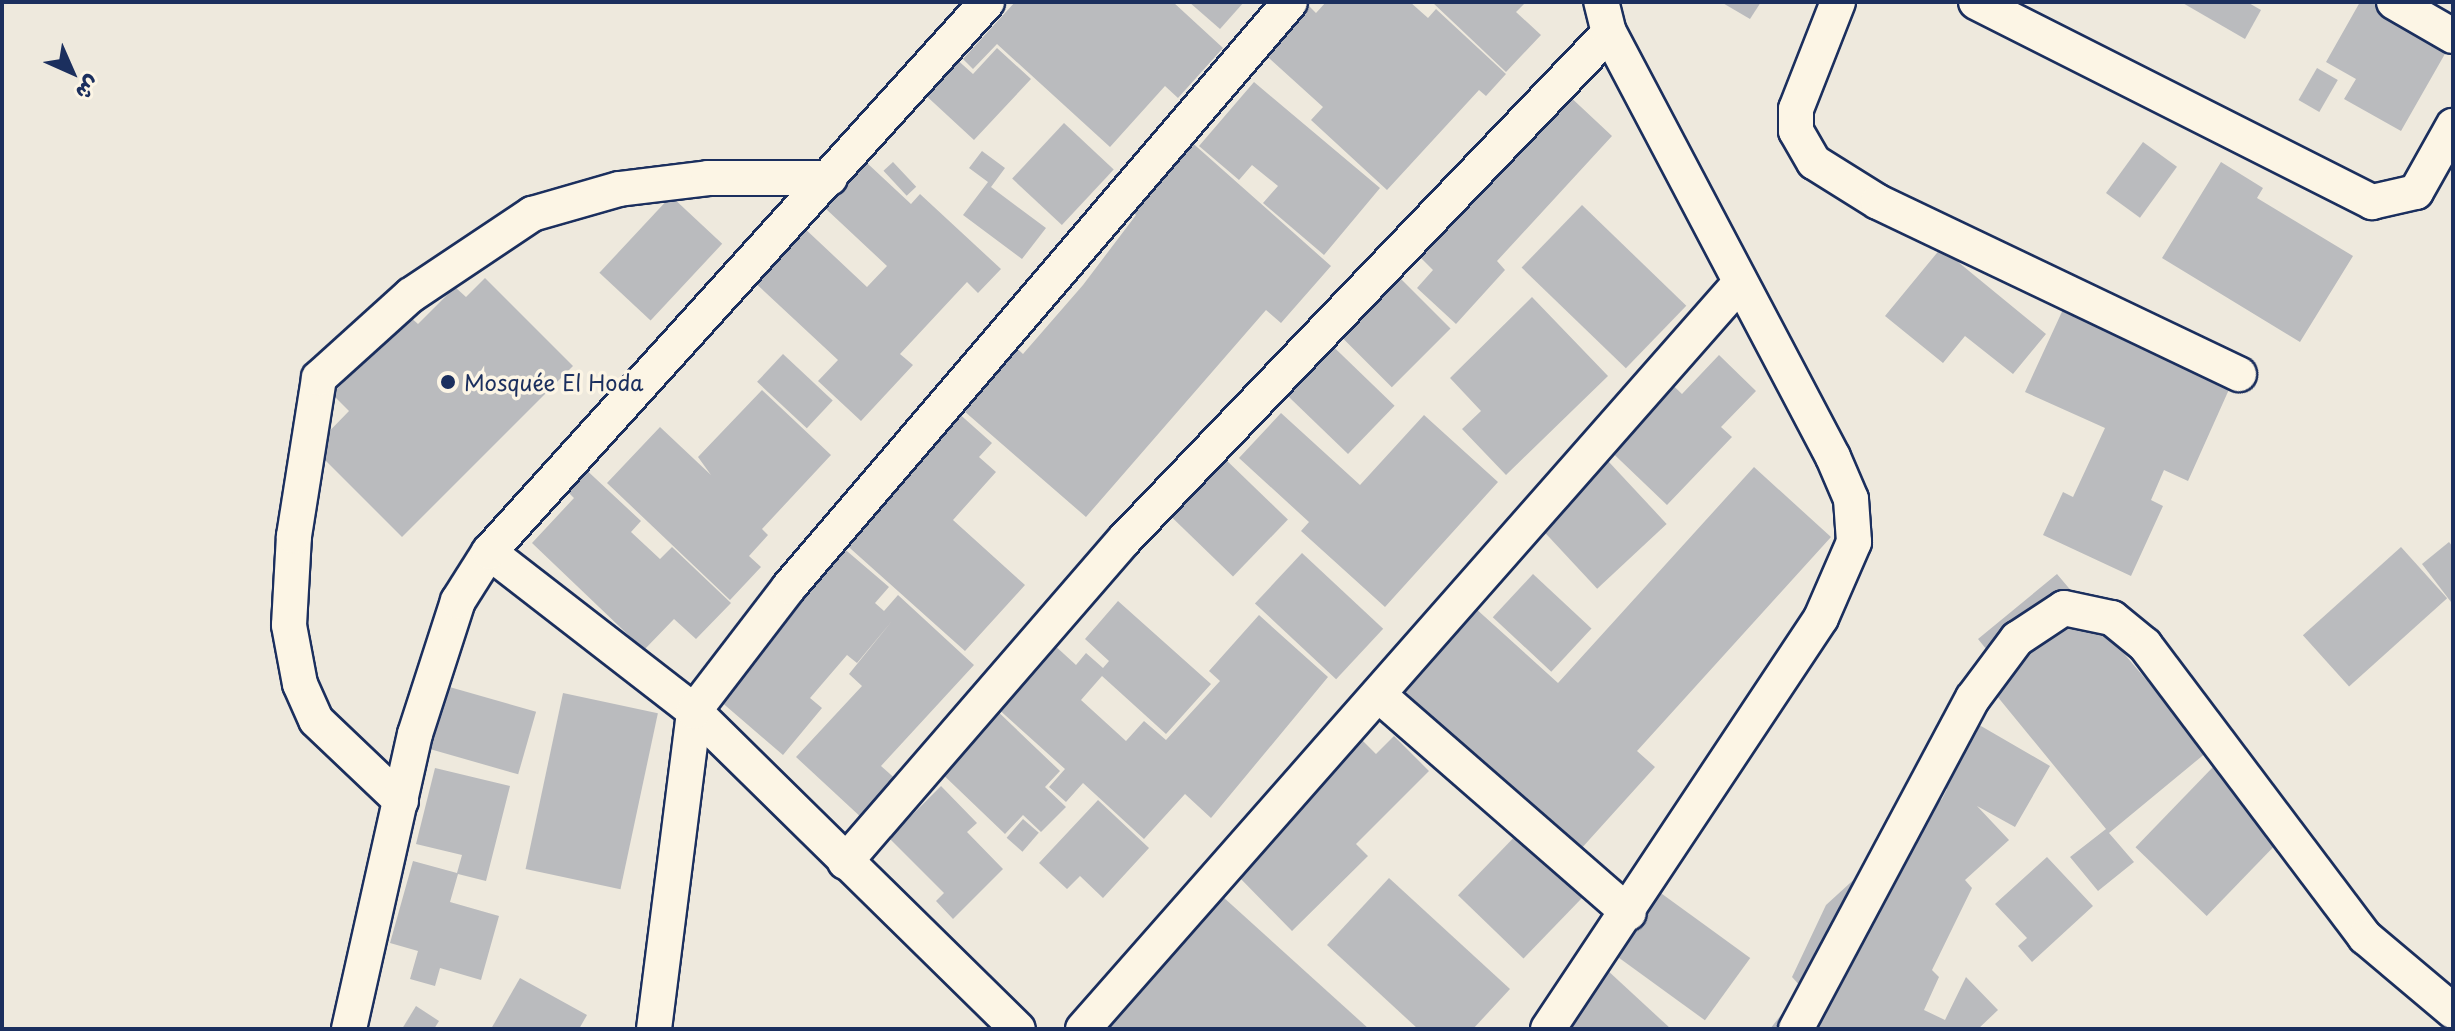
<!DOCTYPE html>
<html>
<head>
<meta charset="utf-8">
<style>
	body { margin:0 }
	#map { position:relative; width:2455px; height:1031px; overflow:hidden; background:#eee9dd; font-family:"Playpen Sans","Playpen Sans Arabic",sans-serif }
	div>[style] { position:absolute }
	.building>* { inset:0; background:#babbbe; transform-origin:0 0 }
	.roads { filter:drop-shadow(2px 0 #1b2f5e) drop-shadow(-2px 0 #1b2f5e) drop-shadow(0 2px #1b2f5e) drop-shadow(0 -2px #1b2f5e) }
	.street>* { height:34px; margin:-17px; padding:0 17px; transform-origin:17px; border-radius:17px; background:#fcf5e5 }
	.dots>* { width:22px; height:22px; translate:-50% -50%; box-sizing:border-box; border:4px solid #fcf5e5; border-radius:50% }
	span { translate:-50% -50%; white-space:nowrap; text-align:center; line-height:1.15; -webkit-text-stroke:7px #fcf5e5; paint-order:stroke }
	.poi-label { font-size:22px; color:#1b2f5e }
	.left { translate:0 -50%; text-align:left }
	.frame { position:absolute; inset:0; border:4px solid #1b2f5e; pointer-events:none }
	.north { position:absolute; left:32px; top:32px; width:80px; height:80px; -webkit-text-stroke:6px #fcf5e5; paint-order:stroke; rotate:135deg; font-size:22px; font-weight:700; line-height:32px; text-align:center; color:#1b2f5e }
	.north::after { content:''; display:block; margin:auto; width:28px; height:36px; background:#1b2f5e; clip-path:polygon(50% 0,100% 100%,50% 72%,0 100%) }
</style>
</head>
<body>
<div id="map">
	<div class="building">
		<i style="clip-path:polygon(1015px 2px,1173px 2px,1223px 48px,1178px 98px,1165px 86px,1110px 147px,997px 44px,973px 69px,963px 59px)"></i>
		<i style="clip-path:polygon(1189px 2px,1244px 2px,1220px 29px)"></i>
		<i style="clip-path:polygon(1305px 2px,1316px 13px,1326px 2px,1410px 2px,1428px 18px,1436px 9px,1506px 74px,1486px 96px,1479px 90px,1387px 190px,1311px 120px,1323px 107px,1260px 50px)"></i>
		<i style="clip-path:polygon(1432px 2px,1526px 2px,1516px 12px,1541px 35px,1506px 72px)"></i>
		<i style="clip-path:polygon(1721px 2px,1761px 2px,1750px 19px)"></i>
		<i style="clip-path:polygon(2181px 2px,2247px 2px,2261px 10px,2245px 39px)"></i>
		<i style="clip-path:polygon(2360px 2px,2375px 2px,2450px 45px,2401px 131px,2344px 99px,2356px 79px,2326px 62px)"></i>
		<i style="clip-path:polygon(997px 48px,1031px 79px,974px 140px,921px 91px,953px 56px,973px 74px)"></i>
		<i style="left:2317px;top:68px;width:24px;height:37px;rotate:30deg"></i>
		<i style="clip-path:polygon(1254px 82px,1380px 188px,1324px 255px,1263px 203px,1278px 186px,1252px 165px,1239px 180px,1199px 146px)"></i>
		<i style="clip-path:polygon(1565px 92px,1612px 136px,1497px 261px,1505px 270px,1456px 324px,1417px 288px,1433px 270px,1421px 258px,1453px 224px,1431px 203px)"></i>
		<i style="left:1064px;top:123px;width:68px;height:76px;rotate:43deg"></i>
		<i style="clip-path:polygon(1179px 131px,1331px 266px,1281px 323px,1266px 310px,1086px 517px,956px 404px,1010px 342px,1023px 354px,1083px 285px,1136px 215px,1119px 200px)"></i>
		<i style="left:2143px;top:142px;width:42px;height:63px;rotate:36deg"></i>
		<i style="clip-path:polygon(982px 151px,1005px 168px,991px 187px,1046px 228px,1022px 259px,963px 215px,988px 182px,969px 168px)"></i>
		<i style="left:893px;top:162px;width:34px;height:13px;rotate:47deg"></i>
		<i style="clip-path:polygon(2221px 162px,2263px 188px,2257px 198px,2353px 256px,2300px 342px,2162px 258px)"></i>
		<i style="clip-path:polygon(867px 163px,911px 204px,920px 194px,1001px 269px,978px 293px,967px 282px,900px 354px,913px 365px,861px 421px,818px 381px,838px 360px,751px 279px,801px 225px,867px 287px,887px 266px,825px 208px)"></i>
		<i style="left:671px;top:196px;width:70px;height:105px;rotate:43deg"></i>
		<i style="left:1582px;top:205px;width:145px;height:87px;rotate:44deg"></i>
		<i style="clip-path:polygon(1941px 248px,2046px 334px,2013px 374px,1965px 336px,1943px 363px,1885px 316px)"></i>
		<i style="left:1377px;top:255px;width:104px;height:83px;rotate:45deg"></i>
		<i style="clip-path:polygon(485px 278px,573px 366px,402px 537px,313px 448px,349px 411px,332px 394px,409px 316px,418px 324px,455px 287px,466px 297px)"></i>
		<i style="clip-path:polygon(1532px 297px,1608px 376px,1506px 475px,1462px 429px,1481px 411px,1450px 378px)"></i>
		<i style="clip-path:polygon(2066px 303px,2231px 385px,2188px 481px,2164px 470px,2151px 500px,2163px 506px,2131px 576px,2043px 535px,2063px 492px,2073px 497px,2105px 428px,2025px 392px)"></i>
		<i style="left:1314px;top:328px;width:112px;height:67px;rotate:44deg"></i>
		<i style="left:783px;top:354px;width:68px;height:38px;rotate:43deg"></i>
		<i style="clip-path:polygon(1719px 355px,1756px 391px,1721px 427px,1732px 437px,1667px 505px,1598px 439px,1661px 374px,1682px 394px)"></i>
		<i style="clip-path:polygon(762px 390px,831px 455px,762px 529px,768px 535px,749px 556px,761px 567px,730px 600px,607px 483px,660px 427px,711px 475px,698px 457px)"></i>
		<i style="clip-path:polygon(947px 403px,992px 443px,979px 457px,996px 472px,953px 520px,1025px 585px,965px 651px,823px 524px)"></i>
		<i style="clip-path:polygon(1281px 413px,1360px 485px,1424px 415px,1498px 482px,1385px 607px,1301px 531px,1309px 522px,1239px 458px)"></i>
		<i style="left:1221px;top:455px;width:93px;height:79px;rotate:44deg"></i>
		<i style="left:1608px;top:461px;width:86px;height:95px;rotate:47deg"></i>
		<i style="clip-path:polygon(580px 464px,641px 521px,631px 532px,660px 559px,672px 547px,731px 603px,696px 639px,674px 619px,644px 650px,532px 543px,574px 498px,561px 485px)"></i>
		<i style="clip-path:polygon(1754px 467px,1831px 537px,1637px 751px,1655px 767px,1580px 850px,1400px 687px,1474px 607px,1558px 683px)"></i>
		<i style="clip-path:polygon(834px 540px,889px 587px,875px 603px,884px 611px,898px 595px,974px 665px,881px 766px,899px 782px,864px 820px,796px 757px,862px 686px,849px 674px,892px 621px,857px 663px,847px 655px,810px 698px,822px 708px,783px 755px,719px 700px)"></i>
		<i style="clip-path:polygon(2449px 542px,2453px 547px,2451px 602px,2422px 564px)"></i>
		<i style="left:2401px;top:547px;width:69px;height:132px;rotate:48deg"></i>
		<i style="left:1302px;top:553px;width:111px;height:69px;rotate:43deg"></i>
		<i style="left:1533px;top:574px;width:80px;height:59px;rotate:43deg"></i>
		<i style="clip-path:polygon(2057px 574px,2207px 752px,2109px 833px,2134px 862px,2098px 891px,2070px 857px,2106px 829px,1983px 679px,1999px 665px,1978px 639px)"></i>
		<i style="clip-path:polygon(1118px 601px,1211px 684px,1166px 734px,1102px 676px,1081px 700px,1126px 741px,1144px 721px,1166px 740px,1220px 681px,1209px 671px,1259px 615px,1328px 677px,1211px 818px,1185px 794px,1144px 839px,1083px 783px,1066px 802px,1049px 787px,1065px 769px,995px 706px,1052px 643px,1076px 665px,1086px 653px,1103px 668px,1109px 661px,1085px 639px)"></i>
		<i style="left:439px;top:684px;width:101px;height:65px;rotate:16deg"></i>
		<i style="left:563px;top:693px;width:97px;height:180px;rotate:12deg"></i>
		<i style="clip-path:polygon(992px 706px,1060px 771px,1045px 787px,1066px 807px,1041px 832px,1023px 815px,1005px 834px,934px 766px)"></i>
		<i style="clip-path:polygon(1962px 715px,2050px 766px,2015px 827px,1977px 806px,2009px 840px,1965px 880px,1972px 888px,1932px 970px,1939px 977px,1924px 1010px,1945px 1020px,1966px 977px,1998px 1010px,1978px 1029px,1770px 1029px,1802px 988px,1792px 977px,1826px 905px,1942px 799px,1947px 789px,1926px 777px)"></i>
		<i style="clip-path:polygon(1394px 736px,1429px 771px,1356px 844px,1368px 856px,1292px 931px,1236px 874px,1361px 739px,1376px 754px)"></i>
		<i style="left:2214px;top:766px;width:99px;height:113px;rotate:44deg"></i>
		<i style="clip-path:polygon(435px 768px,510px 786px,486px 881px,458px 874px,450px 902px,499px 916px,481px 980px,440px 968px,435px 986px,410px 979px,418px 951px,390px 943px,413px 861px,457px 873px,462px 855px,416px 844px)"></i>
		<i style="clip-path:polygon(941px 786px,977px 823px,967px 832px,1003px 869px,953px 919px,936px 901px,944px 893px,889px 838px)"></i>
		<i style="clip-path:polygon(1098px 800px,1149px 848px,1103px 898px,1080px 876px,1067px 889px,1039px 863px)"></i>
		<i style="left:1023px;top:819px;width:21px;height:25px;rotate:41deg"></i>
		<i style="left:1524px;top:827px;width:91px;height:95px;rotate:44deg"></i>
		<i style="clip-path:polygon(2047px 857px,2093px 906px,2032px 962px,2018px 946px,2027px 938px,1995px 904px)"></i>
		<i style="clip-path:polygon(1389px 878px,1510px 989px,1473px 1029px,1418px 1029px,1327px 945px)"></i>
		<i style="left:1658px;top:891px;width:114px;height:77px;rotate:36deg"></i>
		<i style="clip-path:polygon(1222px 896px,1369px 1029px,1101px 1029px)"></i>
		<i style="clip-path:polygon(1606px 969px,1671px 1029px,1559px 1029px)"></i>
		<i style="clip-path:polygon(520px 978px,587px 1015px,579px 1029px,491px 1029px)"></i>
		<i style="clip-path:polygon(416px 1006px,439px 1021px,434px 1029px,402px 1029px)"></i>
	</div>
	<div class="roads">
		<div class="street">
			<i style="left:1838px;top:2px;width:115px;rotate:111.4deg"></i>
			<i style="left:1796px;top:109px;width:22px;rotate:90deg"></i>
			<i style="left:1796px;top:131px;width:36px;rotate:60deg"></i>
			<i style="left:1814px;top:162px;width:75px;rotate:32deg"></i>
			<i style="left:1878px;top:202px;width:400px;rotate:25.5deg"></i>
			<i style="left:1976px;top:2px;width:444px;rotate:26.8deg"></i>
			<i style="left:2372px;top:202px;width:45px;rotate:-12.8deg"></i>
			<i style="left:2416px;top:192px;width:76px;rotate:-60.7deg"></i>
			<i style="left:2394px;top:2px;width:68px;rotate:30deg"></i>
			<i style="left:489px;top:552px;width:259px;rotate:37.8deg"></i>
			<i style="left:694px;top:711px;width:454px;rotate:44.5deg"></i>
			<i style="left:1380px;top:696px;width:330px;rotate:41.1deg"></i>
			<i style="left:401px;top:801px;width:117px;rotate:-136.4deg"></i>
			<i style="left:316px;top:720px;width:39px;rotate:-114deg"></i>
			<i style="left:300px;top:684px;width:60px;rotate:-100.6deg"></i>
			<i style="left:289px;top:625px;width:89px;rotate:-86.8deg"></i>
			<i style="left:294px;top:536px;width:160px;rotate:-81deg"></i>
			<i style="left:319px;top:378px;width:124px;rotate:-42.1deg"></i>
			<i style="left:411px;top:295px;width:146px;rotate:-33.8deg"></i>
			<i style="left:532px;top:214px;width:91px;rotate:-16deg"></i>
			<i style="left:619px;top:189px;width:90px;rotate:-7deg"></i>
			<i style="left:708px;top:178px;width:122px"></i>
			<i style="left:845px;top:862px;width:427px;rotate:-49.1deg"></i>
			<i style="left:1125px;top:539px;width:700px;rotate:-46.27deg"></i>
			<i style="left:349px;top:1029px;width:302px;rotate:-77.4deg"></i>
			<i style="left:415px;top:734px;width:140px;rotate:-72.1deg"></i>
			<i style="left:458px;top:601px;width:58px;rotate:-57.7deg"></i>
			<i style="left:489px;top:552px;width:742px;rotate:-47.84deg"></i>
			<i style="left:654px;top:1029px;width:321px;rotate:-82.8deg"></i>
			<i style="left:694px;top:711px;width:156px;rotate:-52.5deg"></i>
			<i style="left:789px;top:587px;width:770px;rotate:-49.42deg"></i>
			<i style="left:1083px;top:1029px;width:993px;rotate:-48.63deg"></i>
			<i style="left:1548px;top:1029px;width:493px;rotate:-56.4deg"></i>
			<i style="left:1821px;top:618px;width:83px;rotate:-66.5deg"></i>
			<i style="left:1854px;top:542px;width:43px;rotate:-94deg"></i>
			<i style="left:1851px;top:499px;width:46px;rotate:-113.2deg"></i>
			<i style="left:1833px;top:457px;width:480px;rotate:-117.8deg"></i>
			<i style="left:1609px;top:33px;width:32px;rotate:-104deg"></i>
			<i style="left:1796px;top:1029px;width:375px;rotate:-61.9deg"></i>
			<i style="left:1973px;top:698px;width:74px;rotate:-53.3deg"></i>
			<i style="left:2017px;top:639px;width:56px;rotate:-33.4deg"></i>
			<i style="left:2064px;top:608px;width:49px;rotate:11.8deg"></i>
			<i style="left:2112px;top:618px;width:43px;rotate:39.3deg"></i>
			<i style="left:2145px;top:645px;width:366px;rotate:53deg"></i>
			<i style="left:2365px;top:937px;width:115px;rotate:40.1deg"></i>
		</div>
	</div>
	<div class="dots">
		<i style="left:448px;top:382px;background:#1b2f5e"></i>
	</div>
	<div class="poi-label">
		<span class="left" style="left:464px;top:382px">Mosquée El Hoda</span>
	</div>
	<div class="frame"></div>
	<div class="north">ش</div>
</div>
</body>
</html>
